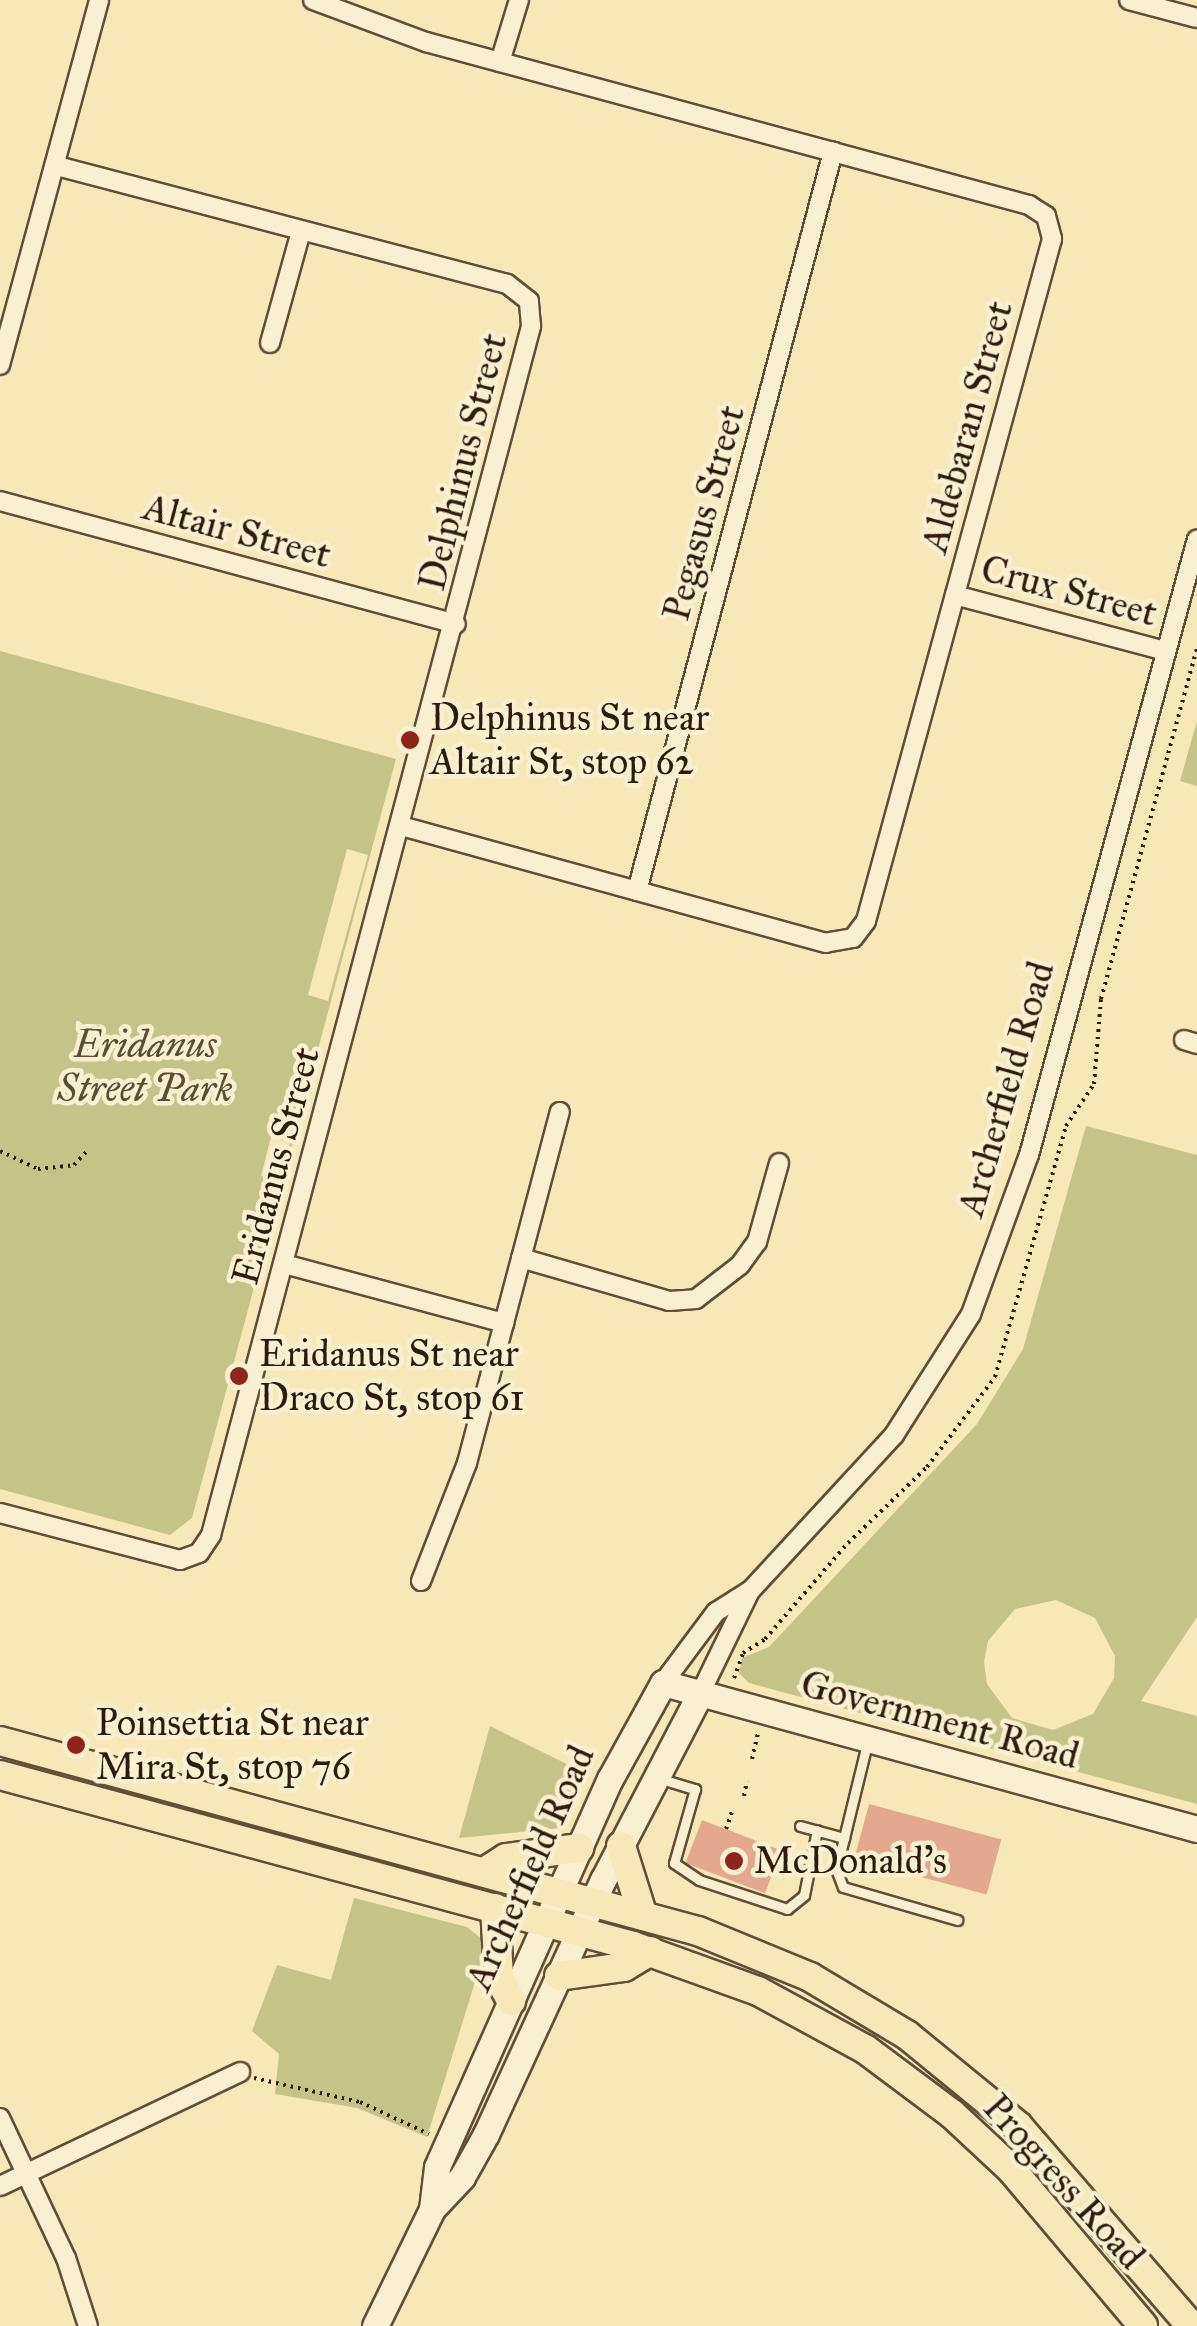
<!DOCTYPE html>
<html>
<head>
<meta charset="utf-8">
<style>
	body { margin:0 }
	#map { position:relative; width:1197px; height:2326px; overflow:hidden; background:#f6e8b7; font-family:"IM FELL Great Primer",serif }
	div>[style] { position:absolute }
	.green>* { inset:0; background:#c4c489 }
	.building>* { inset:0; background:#e3a88d; transform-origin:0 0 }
	.path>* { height:4px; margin-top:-2px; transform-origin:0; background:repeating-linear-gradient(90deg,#2f1a0e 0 2.5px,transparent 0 7.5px) }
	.roads { filter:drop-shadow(2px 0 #614e38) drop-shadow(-2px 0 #614e38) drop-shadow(0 2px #614e38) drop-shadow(0 -2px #614e38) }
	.lane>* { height:9px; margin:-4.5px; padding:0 4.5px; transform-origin:4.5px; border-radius:4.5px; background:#f9f0d0 }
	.street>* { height:18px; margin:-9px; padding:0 9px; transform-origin:9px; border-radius:9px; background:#f9f0d0 }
	.secondary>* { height:25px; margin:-12.5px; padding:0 12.5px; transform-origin:12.5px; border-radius:12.5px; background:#f9f0d0 }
	.primary>* { height:28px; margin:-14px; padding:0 14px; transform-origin:14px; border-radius:14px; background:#f6e8b7 }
	.dots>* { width:28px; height:28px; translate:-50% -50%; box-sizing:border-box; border:5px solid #f9f0d0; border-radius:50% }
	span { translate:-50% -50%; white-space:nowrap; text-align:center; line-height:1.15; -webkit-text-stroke:9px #f9f0d0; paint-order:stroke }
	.street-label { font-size:38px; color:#2f1a0e }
	.poi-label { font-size:38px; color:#2f1a0e }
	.left { translate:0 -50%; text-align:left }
	.park-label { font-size:38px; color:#5c4d33; font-style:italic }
</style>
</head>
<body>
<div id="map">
	<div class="green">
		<i style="clip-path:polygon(evenodd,0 651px,396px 759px,192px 1518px,170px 1535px,0 1489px,0 651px,347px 849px,368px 855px,328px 1001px,308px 995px,347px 849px,0 651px,271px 1137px,290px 1142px,279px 1181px,261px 1176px,271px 1137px)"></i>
		<i style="clip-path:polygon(1197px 721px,1197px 786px,1180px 781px)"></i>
		<i style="clip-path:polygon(evenodd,1086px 1126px,1197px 1155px,1197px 1617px,1141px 1701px,1197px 1716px,1197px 1804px,749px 1683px,739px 1673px,742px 1658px,769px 1647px,977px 1424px,1023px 1349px,1086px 1126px,1056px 1600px,1095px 1618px,1115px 1656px,1114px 1678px,1093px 1714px,1053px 1730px,1012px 1718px,987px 1684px,984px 1662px,988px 1641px,1015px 1609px,1056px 1600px)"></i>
		<i style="clip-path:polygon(490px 1726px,587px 1774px,560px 1828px,459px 1838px)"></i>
		<i style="clip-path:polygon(354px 1898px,467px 1927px,482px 1939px,484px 1953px,427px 2137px,357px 2108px,275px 2094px,279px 2054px,252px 2031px,277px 1965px,331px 1980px)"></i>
	</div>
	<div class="building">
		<i style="left:869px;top:1804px;width:137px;height:57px;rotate:15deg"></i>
		<i style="left:702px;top:1820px;width:85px;height:46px;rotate:21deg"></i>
	</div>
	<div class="path">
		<i style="left:0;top:1151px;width:42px;rotate:25.3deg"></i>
		<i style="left:38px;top:1169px;width:36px;rotate:-6deg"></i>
		<i style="left:74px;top:1165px;width:22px;rotate:-47deg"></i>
		<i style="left:734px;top:1678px;width:27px;rotate:-70deg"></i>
		<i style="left:743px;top:1653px;width:26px;rotate:-32deg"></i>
		<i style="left:765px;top:1639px;width:127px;rotate:-49.2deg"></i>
		<i style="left:848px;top:1543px;width:110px;rotate:-43.9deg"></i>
		<i style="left:927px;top:1467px;width:113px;rotate:-52.9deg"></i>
		<i style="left:995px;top:1377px;width:261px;rotate:-74.2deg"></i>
		<i style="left:1066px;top:1126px;width:50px;rotate:-56.3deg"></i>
		<i style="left:1094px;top:1084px;width:85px;rotate:-85.3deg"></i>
		<i style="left:1101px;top:999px;width:364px;rotate:-74.7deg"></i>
		<i style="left:752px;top:1759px;width:27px;rotate:-77deg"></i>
		<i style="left:744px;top:1796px;width:15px;rotate:-79deg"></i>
		<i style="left:726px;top:1829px;width:18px;rotate:-71deg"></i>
		<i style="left:254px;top:2078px;width:109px;rotate:12.8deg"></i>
		<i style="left:360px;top:2102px;width:76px;rotate:24.9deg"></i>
	</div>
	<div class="roads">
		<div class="lane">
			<i style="left:658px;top:1778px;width:39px;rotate:17deg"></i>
			<i style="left:695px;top:1789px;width:77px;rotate:105.8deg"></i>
			<i style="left:674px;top:1863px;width:30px;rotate:34deg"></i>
			<i style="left:699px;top:1880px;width:93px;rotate:18.2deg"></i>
			<i style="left:787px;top:1909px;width:22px;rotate:-39deg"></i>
			<i style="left:804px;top:1895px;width:66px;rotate:-78.7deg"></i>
			<i style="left:800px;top:1826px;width:46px;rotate:15.3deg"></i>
			<i style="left:844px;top:1838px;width:97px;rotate:-76.3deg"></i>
			<i style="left:844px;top:1838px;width:32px;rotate:104deg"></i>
			<i style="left:836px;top:1869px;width:19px;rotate:69deg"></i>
			<i style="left:843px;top:1887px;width:119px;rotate:16.1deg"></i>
		</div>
		<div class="street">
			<i style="left:313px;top:0;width:121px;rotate:20.4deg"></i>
			<i style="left:426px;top:42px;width:625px;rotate:15.13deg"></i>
			<i style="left:1029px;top:205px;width:20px;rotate:33deg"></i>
			<i style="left:1046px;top:216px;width:24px;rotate:75deg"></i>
			<i style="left:1052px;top:239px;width:707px;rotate:105.26deg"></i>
			<i style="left:866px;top:921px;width:21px;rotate:127deg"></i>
			<i style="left:853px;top:938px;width:27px;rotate:170deg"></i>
			<i style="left:826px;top:943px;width:442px;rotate:-164.6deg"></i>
			<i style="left:1129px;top:0;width:70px;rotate:14.8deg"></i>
			<i style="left:500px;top:62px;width:65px;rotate:-73deg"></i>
			<i style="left:270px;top:343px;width:116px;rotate:-74.5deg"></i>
			<i style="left:0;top:365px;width:378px;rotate:-74.8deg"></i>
			<i style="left:0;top:501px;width:472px;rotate:15.1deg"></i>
			<i style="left:955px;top:595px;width:218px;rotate:14.9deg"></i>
			<i style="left:637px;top:891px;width:765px;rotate:-75.15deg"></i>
			<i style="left:1184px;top:1040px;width:14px;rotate:17deg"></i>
			<i style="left:521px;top:1258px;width:154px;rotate:16.2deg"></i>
			<i style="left:669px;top:1301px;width:27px;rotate:-4deg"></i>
			<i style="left:696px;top:1299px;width:56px;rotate:-37.7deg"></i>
			<i style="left:740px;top:1265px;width:29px;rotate:-54deg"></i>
			<i style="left:757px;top:1242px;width:82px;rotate:-74.4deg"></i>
			<i style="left:284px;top:1264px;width:228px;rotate:15deg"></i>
			<i style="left:0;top:1513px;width:186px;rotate:14.6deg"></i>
			<i style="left:180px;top:1560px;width:20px;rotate:-20deg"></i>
			<i style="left:199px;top:1553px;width:22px;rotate:-56deg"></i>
			<i style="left:211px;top:1535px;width:1251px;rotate:-75.17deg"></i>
			<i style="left:531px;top:326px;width:25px;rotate:-95deg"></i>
			<i style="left:529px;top:301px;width:28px;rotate:-142deg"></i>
			<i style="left:507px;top:284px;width:467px;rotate:-165.3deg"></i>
			<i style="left:421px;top:1581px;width:127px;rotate:-68.7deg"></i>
			<i style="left:467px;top:1463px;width:363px;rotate:-75.2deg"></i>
			<i style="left:663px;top:1683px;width:89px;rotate:-53.3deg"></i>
			<i style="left:716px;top:1612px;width:41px;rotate:-32.2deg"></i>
			<i style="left:751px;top:1590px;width:211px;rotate:-47.3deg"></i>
			<i style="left:894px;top:1435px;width:143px;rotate:-57.5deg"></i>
			<i style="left:971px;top:1314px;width:169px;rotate:-70deg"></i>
			<i style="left:1029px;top:1155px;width:638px;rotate:-74.74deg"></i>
			<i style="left:700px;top:1694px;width:114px;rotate:-64.1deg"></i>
			<i style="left:0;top:2118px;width:155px;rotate:64.8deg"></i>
			<i style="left:66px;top:2258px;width:71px;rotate:72.1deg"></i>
			<i style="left:0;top:2186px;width:266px;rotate:-25.4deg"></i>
		</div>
		<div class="secondary">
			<i style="left:432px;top:2209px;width:42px;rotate:-83.2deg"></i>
			<i style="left:437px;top:2167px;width:425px;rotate:-66deg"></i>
			<i style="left:610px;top:1779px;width:110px;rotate:-61.1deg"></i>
			<i style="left:663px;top:1683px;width:554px;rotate:15.29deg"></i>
			<i style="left:375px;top:2326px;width:130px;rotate:-64deg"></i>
			<i style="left:432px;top:2209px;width:44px;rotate:-46.8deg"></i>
			<i style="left:462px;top:2177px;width:49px;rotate:-60.8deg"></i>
			<i style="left:486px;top:2134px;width:280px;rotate:-65.3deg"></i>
			<i style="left:603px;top:1880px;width:210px;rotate:-62.5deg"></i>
		</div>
		<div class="primary">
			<i style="left:0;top:1741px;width:723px;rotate:15.23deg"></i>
			<i style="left:698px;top:1931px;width:121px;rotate:22.3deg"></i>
			<i style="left:810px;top:1977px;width:113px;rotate:30.9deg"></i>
			<i style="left:907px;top:2035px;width:144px;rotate:39.3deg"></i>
			<i style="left:1018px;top:2126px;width:264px;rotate:49.1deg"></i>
			<i style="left:0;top:1775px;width:656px;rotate:15.12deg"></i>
			<i style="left:633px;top:1946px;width:133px;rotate:19.8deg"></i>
			<i style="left:758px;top:1991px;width:122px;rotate:28.5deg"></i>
			<i style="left:865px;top:2049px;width:109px;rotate:36.8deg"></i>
			<i style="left:952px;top:2114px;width:81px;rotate:43deg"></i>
			<i style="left:1011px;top:2169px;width:205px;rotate:49.9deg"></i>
			<i style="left:621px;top:1846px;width:73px;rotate:72.6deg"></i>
			<i style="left:486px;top:1871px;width:24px;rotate:-33deg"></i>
			<i style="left:506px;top:1858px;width:74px;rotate:-7.8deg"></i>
			<i style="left:495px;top:1908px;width:70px;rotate:86.7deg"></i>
			<i style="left:499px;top:1978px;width:26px;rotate:62deg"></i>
			<i style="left:559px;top:1976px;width:66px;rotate:-7.9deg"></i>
			<i style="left:624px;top:1967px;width:31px;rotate:-31deg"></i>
		</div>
	</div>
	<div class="dots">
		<i style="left:410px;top:740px;background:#8f2418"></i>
		<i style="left:239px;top:1376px;background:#8f2418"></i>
		<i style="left:76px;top:1745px;background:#8f2418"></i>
		<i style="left:734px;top:1861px;background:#8f2418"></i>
	</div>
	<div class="street-label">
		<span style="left:967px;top:427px;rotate:-75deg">Aldebaran Street</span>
		<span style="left:463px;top:462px;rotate:-76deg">Delphinus Street</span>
		<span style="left:704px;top:513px;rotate:-75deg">Pegasus Street</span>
		<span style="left:237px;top:531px;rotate:15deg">Altair Street</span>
		<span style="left:1069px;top:591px;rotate:15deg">Crux Street</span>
		<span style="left:1006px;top:1089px;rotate:-74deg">Archerfield Road</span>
		<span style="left:276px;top:1166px;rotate:-75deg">Eridanus Street</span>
		<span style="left:940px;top:1720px;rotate:15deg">Government Road</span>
		<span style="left:530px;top:1868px;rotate:-66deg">Archerfield Road</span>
		<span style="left:1064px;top:2182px;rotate:48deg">Progress Road</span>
	</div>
	<div class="poi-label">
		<span class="left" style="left:430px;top:740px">Delphinus St near<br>Altair St, stop 62</span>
		<span class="left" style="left:259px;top:1376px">Eridanus St near<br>Draco St, stop 61</span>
		<span class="left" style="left:96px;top:1745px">Poinsettia St near<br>Mira St, stop 76</span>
		<span class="left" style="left:754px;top:1861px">McDonald's</span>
	</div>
	<div class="park-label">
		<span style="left:145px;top:1067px">Eridanus<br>Street Park</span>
	</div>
</div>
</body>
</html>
